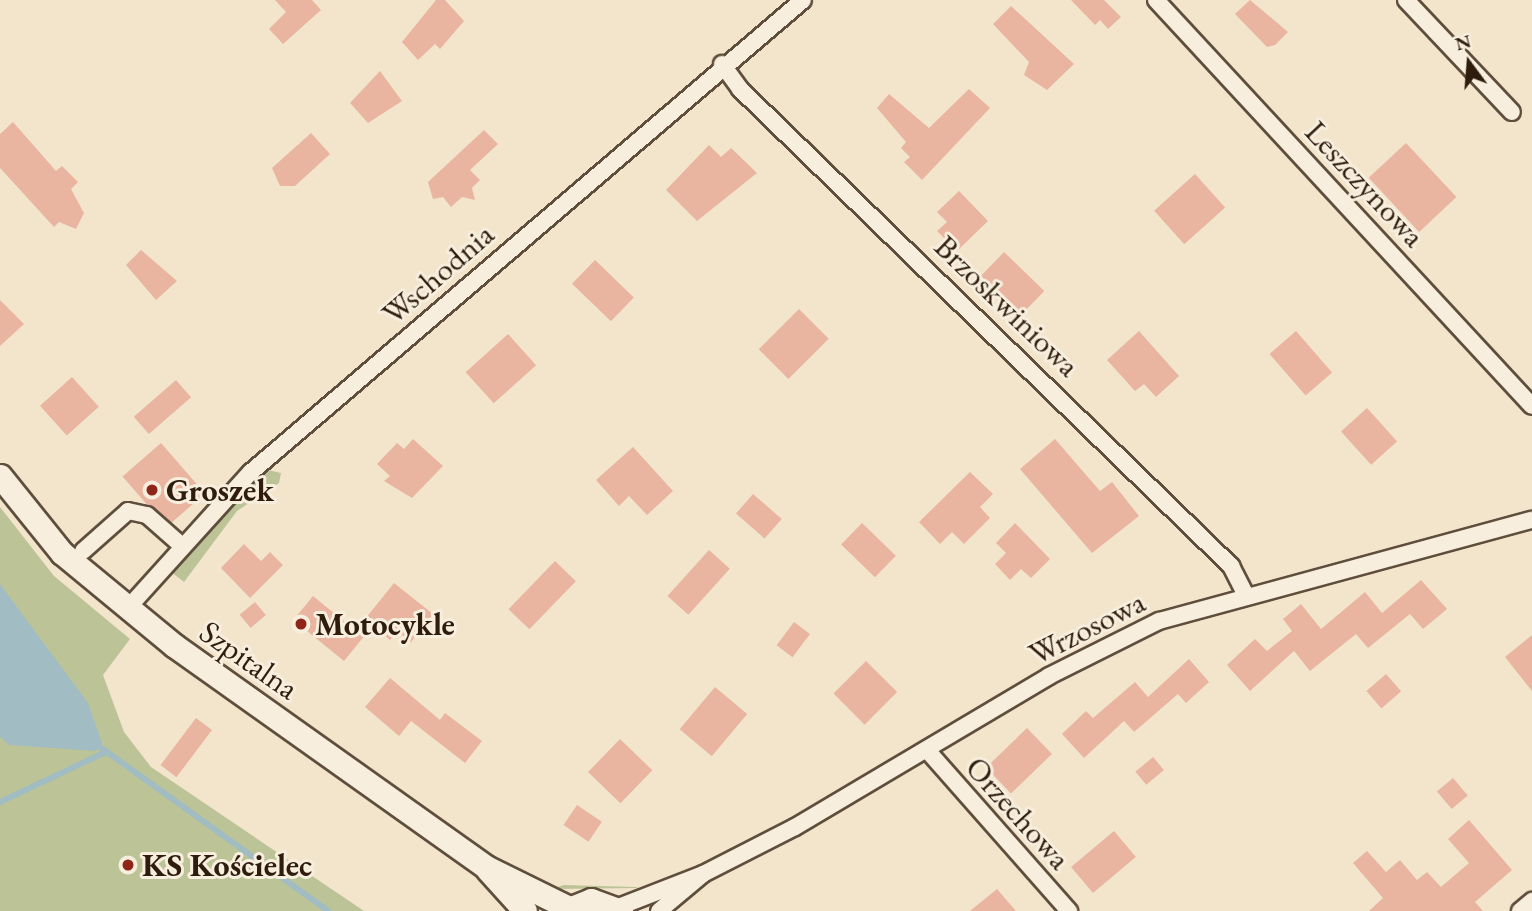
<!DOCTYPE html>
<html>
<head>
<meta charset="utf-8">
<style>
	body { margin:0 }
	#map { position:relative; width:1532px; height:911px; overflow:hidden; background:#f2e5cc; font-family:"EB Garamond",serif }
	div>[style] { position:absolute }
	.green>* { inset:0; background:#bcc497 }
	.water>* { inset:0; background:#a1bcc2 }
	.stream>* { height:6px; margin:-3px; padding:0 3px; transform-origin:3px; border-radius:3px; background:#a1bcc2 }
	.building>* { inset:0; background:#e9b5a0; transform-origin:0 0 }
	.roads { filter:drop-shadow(2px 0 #5f4e3c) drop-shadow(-2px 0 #5f4e3c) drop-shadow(0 2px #5f4e3c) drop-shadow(0 -2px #5f4e3c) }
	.street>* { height:16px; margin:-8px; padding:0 8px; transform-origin:8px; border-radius:8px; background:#f7eede }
	.secondary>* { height:23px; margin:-11.5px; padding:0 11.5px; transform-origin:11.5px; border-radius:11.5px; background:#f7eede }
	.dots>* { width:19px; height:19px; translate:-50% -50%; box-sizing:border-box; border:4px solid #f7eede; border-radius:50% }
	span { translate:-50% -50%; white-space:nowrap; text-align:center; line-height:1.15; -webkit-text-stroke:6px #f7eede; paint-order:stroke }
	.street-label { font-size:32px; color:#2e1c0c }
	.poi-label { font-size:32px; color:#2e1c0c; font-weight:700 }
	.left { translate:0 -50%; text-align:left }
	.north { position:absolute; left:1434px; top:28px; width:70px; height:70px; -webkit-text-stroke:5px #f7eede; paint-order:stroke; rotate:344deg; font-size:19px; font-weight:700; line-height:28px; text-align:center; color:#2e1c0c }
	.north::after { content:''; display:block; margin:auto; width:24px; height:32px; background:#2e1c0c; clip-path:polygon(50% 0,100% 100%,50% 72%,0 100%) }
</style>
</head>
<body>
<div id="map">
	<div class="green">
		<i style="clip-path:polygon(268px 470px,281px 473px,279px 483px,237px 511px,184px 582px,171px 572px)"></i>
		<i style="clip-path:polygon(0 507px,54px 576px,130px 639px,103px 675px,124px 732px,151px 767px,364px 911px,0 911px)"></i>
		<i style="clip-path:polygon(564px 885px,636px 887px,638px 888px,551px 889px)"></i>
	</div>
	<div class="water">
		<i style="clip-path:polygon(0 584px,88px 703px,102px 743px,96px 751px,9px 745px,0 737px)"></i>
	</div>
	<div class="stream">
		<i style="left:100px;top:747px;width:281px;rotate:35.7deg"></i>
		<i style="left:0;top:802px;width:117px;rotate:-25.3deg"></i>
	</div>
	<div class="building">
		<i style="clip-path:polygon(275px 0,312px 0,321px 10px,283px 44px,269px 29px,286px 12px)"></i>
		<i style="clip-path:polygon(436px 0,445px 0,464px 21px,440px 49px,435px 44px,418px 60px,402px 42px)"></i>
		<i style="clip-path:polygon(1071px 0,1104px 0,1121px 17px,1108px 29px,1100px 20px,1095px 25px)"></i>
		<i style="clip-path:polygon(1250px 0,1288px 32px,1275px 45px,1267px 47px,1235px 14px)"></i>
		<i style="clip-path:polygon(1011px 6px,1074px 64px,1047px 90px,1024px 75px,1029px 62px,993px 24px)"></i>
		<i style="clip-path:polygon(380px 71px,402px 101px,368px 123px,350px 103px)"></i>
		<i style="clip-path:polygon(969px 89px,990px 108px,922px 180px,904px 162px,910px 157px,901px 148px,906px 142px,877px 108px,889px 94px,929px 128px)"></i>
		<i style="clip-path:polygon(13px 122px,56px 171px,62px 166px,78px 182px,71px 189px,84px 213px,76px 229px,59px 222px,54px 227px,0 168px,0 134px)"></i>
		<i style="clip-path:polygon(484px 130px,498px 144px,470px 170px,480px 180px,472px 188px,475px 200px,462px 197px,451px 207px,443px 197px,433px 199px,428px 182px)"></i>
		<i style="clip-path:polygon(311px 133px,330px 154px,295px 186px,280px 186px,272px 168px)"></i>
		<i style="left:1406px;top:143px;width:74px;height:51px;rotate:47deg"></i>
		<i style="clip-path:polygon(709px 145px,721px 157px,731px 148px,757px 173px,697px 221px,666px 190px)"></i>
		<i style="left:1195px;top:174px;width:45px;height:55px;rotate:48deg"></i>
		<i style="clip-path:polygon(959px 191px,988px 221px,957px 251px,937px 231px,947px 222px,937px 212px)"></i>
		<i style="clip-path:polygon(141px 250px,177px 281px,156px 300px,126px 265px)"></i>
		<i style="left:1004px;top:252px;width:56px;height:33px;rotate:44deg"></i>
		<i style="left:595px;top:260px;width:54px;height:33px;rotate:44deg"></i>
		<i style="clip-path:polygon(0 300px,24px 324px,0 346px)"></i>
		<i style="left:799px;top:309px;width:42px;height:57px;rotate:45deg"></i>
		<i style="clip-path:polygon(1139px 331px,1179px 376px,1156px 397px,1144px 384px,1135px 391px,1107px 360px)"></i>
		<i style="left:1296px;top:331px;width:55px;height:35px;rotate:49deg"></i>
		<i style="left:508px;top:334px;width:42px;height:57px;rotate:48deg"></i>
		<i style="left:72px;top:377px;width:40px;height:43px;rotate:48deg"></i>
		<i style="left:176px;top:380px;width:23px;height:56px;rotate:49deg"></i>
		<i style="left:1367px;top:408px;width:45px;height:35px;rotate:48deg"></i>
		<i style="clip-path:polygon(413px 439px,443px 466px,412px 498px,384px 481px,390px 476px,377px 464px,397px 443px,404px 449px)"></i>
		<i style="clip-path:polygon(1055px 439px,1100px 491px,1112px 482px,1139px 516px,1092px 553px,1020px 469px)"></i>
		<i style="left:161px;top:443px;width:67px;height:51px;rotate:49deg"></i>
		<i style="clip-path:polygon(633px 447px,673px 491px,647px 515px,629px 496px,619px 506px,596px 480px)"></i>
		<i style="clip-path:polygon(970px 472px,993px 494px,980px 507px,990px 518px,964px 544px,952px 532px,940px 544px,919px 522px)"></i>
		<i style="left:753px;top:494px;width:38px;height:26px;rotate:41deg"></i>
		<i style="left:862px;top:523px;width:47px;height:30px;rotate:44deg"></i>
		<i style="clip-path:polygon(1015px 523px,1050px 559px,1031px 578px,1021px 569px,1010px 580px,995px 564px,1006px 553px,996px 543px)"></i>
		<i style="clip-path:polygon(244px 544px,261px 561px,270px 552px,283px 565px,250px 598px,221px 568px)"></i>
		<i style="left:709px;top:550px;width:28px;height:62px;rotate:42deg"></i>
		<i style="left:555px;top:561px;width:29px;height:67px;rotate:44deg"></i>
		<i style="clip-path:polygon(1421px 580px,1447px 609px,1423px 629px,1410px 614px,1368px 648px,1356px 634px,1310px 671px,1294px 651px,1250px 691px,1227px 665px,1255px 639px,1267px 651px,1292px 631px,1283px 619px,1301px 604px,1321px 629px,1365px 592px,1382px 613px)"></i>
		<i style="clip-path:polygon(394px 583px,433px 614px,411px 642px,397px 631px,390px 640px,365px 619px)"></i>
		<i style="left:313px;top:596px;width:65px;height:31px;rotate:39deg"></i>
		<i style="left:255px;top:602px;width:17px;height:20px;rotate:50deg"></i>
		<i style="left:794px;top:622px;width:20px;height:29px;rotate:37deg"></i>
		<i style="clip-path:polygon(1532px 635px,1532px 691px,1505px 657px)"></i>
		<i style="clip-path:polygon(1189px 659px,1209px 682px,1186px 703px,1178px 694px,1134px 732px,1124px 721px,1084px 758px,1062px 734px,1086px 711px,1093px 718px,1135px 682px,1148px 697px)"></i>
		<i style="left:866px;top:661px;width:44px;height:46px;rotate:45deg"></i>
		<i style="left:1386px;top:674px;width:23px;height:26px;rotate:49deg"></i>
		<i style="clip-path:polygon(390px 678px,440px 720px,445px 713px,482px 741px,465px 763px,411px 721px,399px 736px,365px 707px)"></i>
		<i style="left:715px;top:687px;width:42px;height:55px;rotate:40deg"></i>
		<i style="left:196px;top:718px;width:20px;height:59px;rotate:37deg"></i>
		<i style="left:1027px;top:728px;width:36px;height:57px;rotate:46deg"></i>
		<i style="left:620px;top:739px;width:45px;height:46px;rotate:44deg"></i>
		<i style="left:1153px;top:757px;width:17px;height:23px;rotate:50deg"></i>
		<i style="left:1453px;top:778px;width:23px;height:21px;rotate:50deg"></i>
		<i style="left:577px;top:805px;width:30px;height:24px;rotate:34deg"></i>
		<i style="clip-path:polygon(1469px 820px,1512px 870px,1475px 902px,1483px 911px,1369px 911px,1383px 898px,1353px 863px,1367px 851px,1386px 872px,1400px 860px,1417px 880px,1427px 872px,1441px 887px,1469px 863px,1448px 839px)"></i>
		<i style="left:1114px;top:831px;width:34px;height:56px;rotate:50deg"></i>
		<i style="clip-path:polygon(997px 889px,1016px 911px,970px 911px)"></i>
	</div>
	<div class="roads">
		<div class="street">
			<i style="left:1156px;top:0;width:553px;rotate:47.2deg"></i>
			<i style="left:1406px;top:0;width:154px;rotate:46.6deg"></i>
			<i style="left:722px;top:64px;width:31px;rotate:54deg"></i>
			<i style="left:740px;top:89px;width:685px;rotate:44.17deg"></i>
			<i style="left:1231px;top:566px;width:31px;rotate:63deg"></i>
			<i style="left:83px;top:551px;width:60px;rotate:-41.6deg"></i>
			<i style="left:128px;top:511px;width:19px;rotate:12deg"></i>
			<i style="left:147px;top:515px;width:45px;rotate:41.4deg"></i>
			<i style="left:127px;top:609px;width:185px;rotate:-47.9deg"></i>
			<i style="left:251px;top:472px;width:726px;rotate:-40.53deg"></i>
			<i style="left:927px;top:750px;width:215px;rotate:48.6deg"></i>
			<i style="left:616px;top:908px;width:93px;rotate:-21.3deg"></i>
			<i style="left:703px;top:874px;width:103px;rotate:-27.1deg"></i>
			<i style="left:795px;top:827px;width:295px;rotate:-30.7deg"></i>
			<i style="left:1049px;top:676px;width:123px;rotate:-26.6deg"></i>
			<i style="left:1159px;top:621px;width:386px;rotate:-15.2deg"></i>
			<i style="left:659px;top:911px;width:57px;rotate:-40.1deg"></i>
			<i style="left:1520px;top:911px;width:16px;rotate:-40deg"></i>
		</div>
		<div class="secondary">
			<i style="left:0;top:476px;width:99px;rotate:51.2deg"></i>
			<i style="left:62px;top:553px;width:146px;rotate:39.5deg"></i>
			<i style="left:175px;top:646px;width:382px;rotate:35.4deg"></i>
			<i style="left:486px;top:867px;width:90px;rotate:26.3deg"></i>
			<i style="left:488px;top:870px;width:55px;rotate:47.9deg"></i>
			<i style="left:564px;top:911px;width:29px;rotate:-22deg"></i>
			<i style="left:591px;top:900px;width:32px;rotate:20deg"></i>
		</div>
	</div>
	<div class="dots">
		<i style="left:152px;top:490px;background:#8f2418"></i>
		<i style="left:301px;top:624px;background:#8f2418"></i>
		<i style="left:128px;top:865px;background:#8f2418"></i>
	</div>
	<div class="street-label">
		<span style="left:1365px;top:184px;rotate:47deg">Leszczynowa</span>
		<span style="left:438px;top:274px;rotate:-41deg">Wschodnia</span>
		<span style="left:1007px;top:306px;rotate:44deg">Brzoskwiniowa</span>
		<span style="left:1087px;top:628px;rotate:-27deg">Wrzosowa</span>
		<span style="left:249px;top:660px;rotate:35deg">Szpitalna</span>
		<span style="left:1018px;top:813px;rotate:48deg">Orzechowa</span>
	</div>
	<div class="poi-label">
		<span class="left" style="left:166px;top:490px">Groszek</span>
		<span class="left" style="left:315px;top:624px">Motocykle</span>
		<span class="left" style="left:142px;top:865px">KS Kościelec</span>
	</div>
	<div class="north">N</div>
</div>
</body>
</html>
